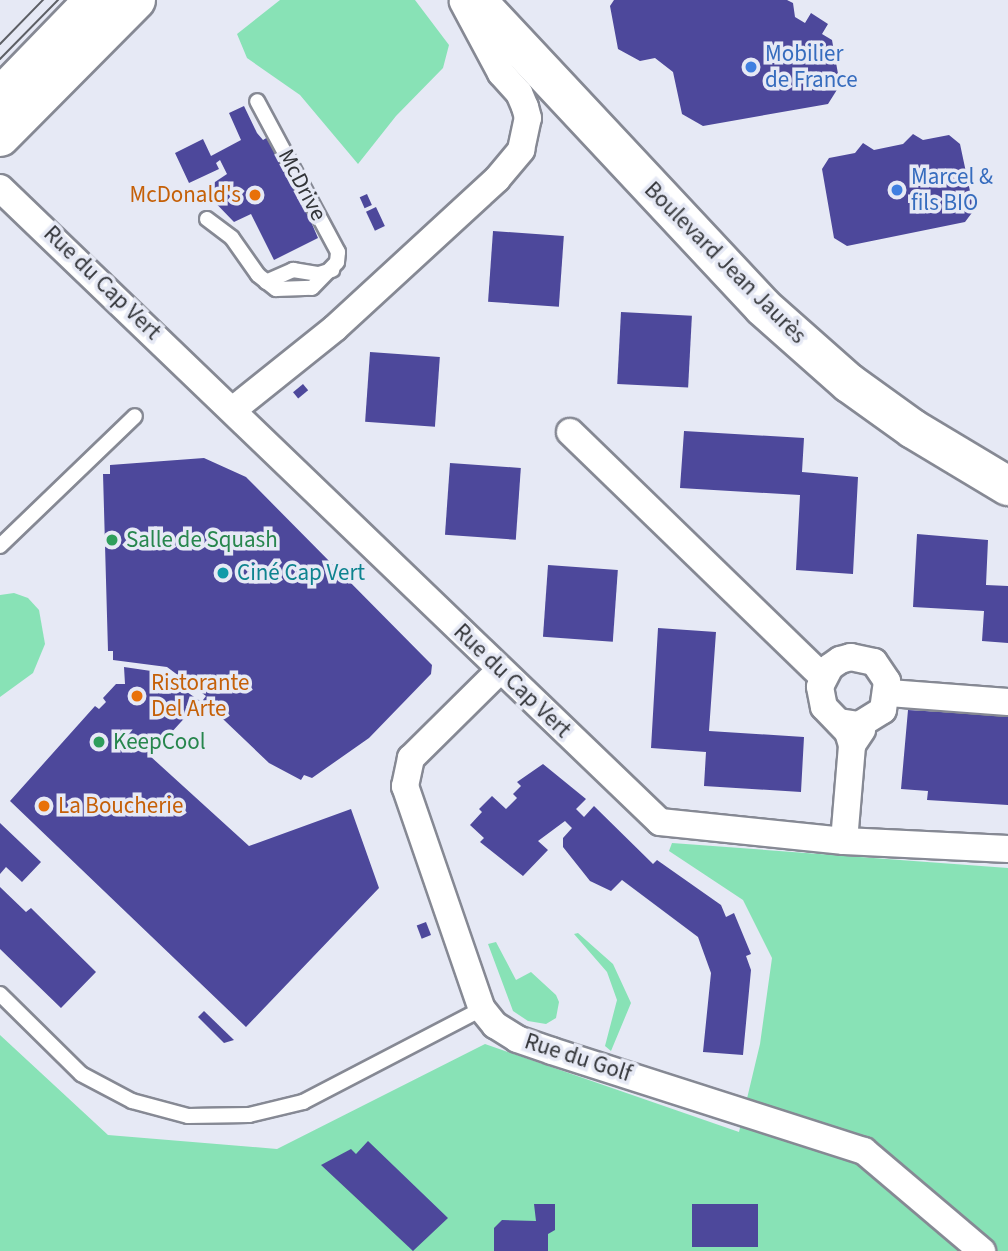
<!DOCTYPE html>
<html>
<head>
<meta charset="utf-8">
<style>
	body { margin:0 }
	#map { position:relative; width:1008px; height:1251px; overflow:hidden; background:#e6e9f5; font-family:"Source Sans 3",sans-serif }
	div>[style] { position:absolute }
	.green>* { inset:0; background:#88e2b6 }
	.building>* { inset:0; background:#4d489b; transform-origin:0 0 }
	.roads { filter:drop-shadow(2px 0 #868994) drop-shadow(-2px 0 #868994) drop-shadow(0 2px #868994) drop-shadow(0 -2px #868994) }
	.lane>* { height:14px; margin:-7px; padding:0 7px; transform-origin:7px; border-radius:7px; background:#fff }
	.street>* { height:26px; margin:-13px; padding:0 13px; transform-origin:13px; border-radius:13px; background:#fff }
	.secondary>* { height:38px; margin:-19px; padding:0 19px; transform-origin:19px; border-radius:19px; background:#fff }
	.tram>* { height:2px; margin:-1px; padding:0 1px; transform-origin:1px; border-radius:1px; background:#5d5f65 }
	.dots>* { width:19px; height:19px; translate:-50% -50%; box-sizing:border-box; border:4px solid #e6e9f5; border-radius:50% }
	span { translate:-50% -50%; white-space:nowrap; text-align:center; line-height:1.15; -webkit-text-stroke:7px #e6e9f5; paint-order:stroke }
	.shop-label { font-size:23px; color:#366cbe }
	.left { translate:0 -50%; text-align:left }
	.street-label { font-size:23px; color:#323438 }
	.food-label { font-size:23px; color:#c56008 }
	.right { translate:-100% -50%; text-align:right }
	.leisure-label { font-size:23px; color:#27864d }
	.culture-label { font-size:23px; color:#0d838f }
</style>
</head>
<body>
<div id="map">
	<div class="green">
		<i style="clip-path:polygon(280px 0,415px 0,449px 45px,443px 68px,396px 116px,358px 164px,300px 95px,247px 58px,237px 34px)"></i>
		<i style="clip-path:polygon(14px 593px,28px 598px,39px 610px,45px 644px,33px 673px,0 697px,0 595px)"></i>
		<i style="clip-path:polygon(672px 843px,1008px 868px,1008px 1251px,0 1251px,0 1035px,108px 1135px,277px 1149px,485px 1044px,739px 1132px,760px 1044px,772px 958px,743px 900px,669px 851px)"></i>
		<i style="clip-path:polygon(578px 933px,613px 964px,631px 1003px,611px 1051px,605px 1046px,617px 1000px,607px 972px,574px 934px)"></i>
		<i style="clip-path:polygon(496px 942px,516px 980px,531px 972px,556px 995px,559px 1002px,556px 1018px,546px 1024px,528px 1021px,513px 1011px,488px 944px)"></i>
	</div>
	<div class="building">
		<i style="clip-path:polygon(614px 0,787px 0,793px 3px,795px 17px,805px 23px,811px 13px,828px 24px,822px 34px,832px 40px,840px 85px,828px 104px,703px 126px,682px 114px,673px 72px,655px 58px,640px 61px,618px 49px,610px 6px)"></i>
		<i style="clip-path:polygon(244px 106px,257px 133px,263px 140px,268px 137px,279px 161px,284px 159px,318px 238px,274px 260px,251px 214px,234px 222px,203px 190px,227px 174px,220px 160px,216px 163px,219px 169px,189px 183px,175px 153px,203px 139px,211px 156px,241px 140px,229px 113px)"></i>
		<i style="clip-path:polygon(913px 134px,923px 140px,949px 135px,960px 144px,974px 210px,965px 222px,847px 246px,834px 238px,822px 169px,829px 158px,855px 153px,863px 143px,874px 150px,903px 144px)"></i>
		<i style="left:367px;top:194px;width:12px;height:8px;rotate:66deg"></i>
		<i style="left:376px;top:207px;width:21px;height:11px;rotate:65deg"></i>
		<i style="left:493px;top:231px;width:71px;height:71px;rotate:4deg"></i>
		<i style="left:621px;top:312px;width:71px;height:72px;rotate:3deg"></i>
		<i style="left:370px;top:352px;width:70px;height:70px;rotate:4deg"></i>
		<i style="left:303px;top:384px;width:8px;height:13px;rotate:50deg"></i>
		<i style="clip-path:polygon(684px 431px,804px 438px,802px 472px,858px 477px,853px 574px,796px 570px,800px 495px,680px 488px)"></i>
		<i style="clip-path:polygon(204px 458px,246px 477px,432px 665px,431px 674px,369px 738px,312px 778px,304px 775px,301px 780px,269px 763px,203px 700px,206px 696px,167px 667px,113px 660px,113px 651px,108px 651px,103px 474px,110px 474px,110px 465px)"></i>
		<i style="left:450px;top:463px;width:71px;height:72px;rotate:4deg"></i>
		<i style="clip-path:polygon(917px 534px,988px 540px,986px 585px,1008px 586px,1008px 643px,982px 641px,984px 611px,913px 607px)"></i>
		<i style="left:548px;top:565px;width:70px;height:72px;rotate:4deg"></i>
		<i style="clip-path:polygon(658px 628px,716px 632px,709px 731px,804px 737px,801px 792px,704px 786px,706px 752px,651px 748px)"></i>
		<i style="clip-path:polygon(124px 667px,158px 672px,200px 701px,150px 756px,249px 846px,351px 809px,379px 888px,246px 1027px,10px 801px,95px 706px,99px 709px,106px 702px,103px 698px,116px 684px,125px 684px)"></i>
		<i style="clip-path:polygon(908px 710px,1008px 716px,1008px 805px,927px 800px,928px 791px,901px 789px)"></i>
		<i style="clip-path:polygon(543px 764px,586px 799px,576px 809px,584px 817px,594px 806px,653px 864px,657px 860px,721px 905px,726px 917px,734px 913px,751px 954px,746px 956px,751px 970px,743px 1055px,703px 1052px,711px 973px,698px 937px,622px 880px,611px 891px,590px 881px,563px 847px,563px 838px,572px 828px,565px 821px,538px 841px,548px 850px,523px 876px,480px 842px,484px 838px,470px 825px,482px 812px,479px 809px,492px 796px,506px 809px,517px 798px,513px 794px,521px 786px,517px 782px)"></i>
		<i style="clip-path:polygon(0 823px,41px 862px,22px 882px,6px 867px,0 874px)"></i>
		<i style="clip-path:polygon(0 887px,26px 912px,31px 908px,96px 972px,61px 1008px,0 949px)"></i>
		<i style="left:426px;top:922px;width:14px;height:10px;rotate:69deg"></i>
		<i style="clip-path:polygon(204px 1011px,234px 1040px,224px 1043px,198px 1017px)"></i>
		<i style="clip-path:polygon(368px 1141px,448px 1218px,413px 1251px,321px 1165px,351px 1149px,356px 1154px)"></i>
		<i style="clip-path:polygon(534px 1204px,555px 1204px,555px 1230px,548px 1234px,548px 1251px,494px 1251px,494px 1228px,502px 1220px,536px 1221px)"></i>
		<i style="left:692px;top:1204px;width:66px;height:43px"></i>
	</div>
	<div class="roads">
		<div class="lane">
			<i style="left:207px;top:219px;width:31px;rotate:37deg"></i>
			<i style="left:232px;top:238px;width:45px;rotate:54.9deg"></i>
			<i style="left:258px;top:275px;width:23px;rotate:38deg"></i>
			<i style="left:276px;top:289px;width:36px;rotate:-2deg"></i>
			<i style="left:312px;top:288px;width:36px;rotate:-46deg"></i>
			<i style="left:337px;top:262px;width:10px;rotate:-84deg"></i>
			<i style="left:338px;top:252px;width:171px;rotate:-118.2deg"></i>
			<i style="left:266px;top:282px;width:30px;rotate:-24deg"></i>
			<i style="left:293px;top:270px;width:26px;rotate:9deg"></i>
			<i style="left:319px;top:274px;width:14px;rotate:-17deg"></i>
			<i style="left:0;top:546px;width:187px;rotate:-43.9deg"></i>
			<i style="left:0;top:994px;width:114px;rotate:44.6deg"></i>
			<i style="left:81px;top:1074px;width:58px;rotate:27.9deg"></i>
			<i style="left:132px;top:1101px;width:58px;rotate:15deg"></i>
			<i style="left:188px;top:1116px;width:61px;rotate:-0.9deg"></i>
			<i style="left:249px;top:1115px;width:56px;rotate:-13.5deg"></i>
			<i style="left:303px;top:1102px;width:202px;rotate:-27.5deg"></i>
		</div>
		<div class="street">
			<i style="left:0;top:188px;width:915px;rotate:43.85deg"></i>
			<i style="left:660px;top:822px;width:185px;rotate:5.9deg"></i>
			<i style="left:844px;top:841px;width:164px;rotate:2.8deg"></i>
			<i style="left:234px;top:409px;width:129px;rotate:-38.7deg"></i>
			<i style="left:335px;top:328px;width:220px;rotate:-42.6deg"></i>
			<i style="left:497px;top:179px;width:38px;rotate:-50deg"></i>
			<i style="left:521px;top:150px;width:33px;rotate:-78deg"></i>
			<i style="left:528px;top:118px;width:11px;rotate:-105deg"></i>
			<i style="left:525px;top:107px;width:15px;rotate:-113deg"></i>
			<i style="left:519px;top:93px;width:27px;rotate:-132deg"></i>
			<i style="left:501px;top:73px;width:81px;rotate:-118.2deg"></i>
			<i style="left:570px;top:432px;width:352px;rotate:44.1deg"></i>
			<i style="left:499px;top:671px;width:124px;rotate:135.3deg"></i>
			<i style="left:411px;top:758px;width:29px;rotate:102deg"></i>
			<i style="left:405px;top:786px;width:236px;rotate:71deg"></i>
			<i style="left:482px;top:1009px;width:21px;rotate:51deg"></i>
			<i style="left:495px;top:1025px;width:26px;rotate:32deg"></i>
			<i style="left:517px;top:1039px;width:37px;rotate:19deg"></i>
			<i style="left:552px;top:1051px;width:328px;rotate:17.8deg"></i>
			<i style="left:864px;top:1151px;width:155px;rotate:40.3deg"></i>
			<i style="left:889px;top:693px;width:119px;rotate:4.3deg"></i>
			<i style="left:839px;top:722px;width:20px;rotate:9deg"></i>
			<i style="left:859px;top:725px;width:28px;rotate:-32deg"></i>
			<i style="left:883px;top:710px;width:29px;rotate:-82deg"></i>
			<i style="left:887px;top:681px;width:23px;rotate:-124deg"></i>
			<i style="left:874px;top:662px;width:24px;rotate:-168deg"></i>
			<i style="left:851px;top:657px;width:11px;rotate:165deg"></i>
			<i style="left:840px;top:660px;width:12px;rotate:145deg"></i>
			<i style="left:830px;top:667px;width:22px;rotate:117deg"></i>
			<i style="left:820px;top:687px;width:20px;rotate:79deg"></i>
			<i style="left:824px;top:707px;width:35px;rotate:46deg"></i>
			<i style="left:848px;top:732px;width:14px;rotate:73deg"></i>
			<i style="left:844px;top:841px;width:96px;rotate:-85.2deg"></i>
			<i style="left:852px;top:745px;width:18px;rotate:-56deg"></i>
		</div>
		<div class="secondary">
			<i style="left:476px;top:0;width:420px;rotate:46.9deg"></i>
			<i style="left:763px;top:307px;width:115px;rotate:41.5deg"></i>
			<i style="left:849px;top:383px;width:79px;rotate:35.7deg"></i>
			<i style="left:913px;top:429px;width:111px;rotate:31deg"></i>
			<i style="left:0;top:97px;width:135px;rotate:-45.9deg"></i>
			<i style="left:0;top:137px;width:193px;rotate:-45.2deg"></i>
		</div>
	</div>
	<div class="tram">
		<i style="left:0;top:44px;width:62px;rotate:-45.7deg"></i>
		<i style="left:0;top:59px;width:83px;rotate:-45.5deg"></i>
	</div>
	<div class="dots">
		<i style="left:751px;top:67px;background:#3f7fe0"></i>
		<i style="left:897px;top:190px;background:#3f7fe0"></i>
		<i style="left:255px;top:195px;background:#e8710a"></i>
		<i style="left:112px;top:540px;background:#2e9e5b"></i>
		<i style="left:223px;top:573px;background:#0f9aa8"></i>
		<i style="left:137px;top:696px;background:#e8710a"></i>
		<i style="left:99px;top:742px;background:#2e9e5b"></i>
		<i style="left:44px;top:806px;background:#e8710a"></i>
	</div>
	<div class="shop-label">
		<span class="left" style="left:765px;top:67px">Mobilier<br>de France</span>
		<span class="left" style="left:911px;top:190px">Marcel &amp;<br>fils BIO</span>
	</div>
	<div class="street-label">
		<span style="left:302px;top:185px;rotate:62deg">McDrive</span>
		<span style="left:725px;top:263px;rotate:45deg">Boulevard Jean Jaurès</span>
		<span style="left:102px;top:283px;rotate:44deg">Rue du Cap Vert</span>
		<span style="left:512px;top:681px;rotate:44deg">Rue du Cap Vert</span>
		<span style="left:578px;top:1058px;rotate:18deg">Rue du Golf</span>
	</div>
	<div class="food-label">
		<span class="right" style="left:241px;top:195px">McDonald's</span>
		<span class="left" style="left:151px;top:696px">Ristorante<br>Del Arte</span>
		<span class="left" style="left:58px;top:806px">La Boucherie</span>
	</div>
	<div class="leisure-label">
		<span class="left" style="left:126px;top:540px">Salle de Squash</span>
		<span class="left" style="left:113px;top:742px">KeepCool</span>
	</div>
	<div class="culture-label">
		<span class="left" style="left:237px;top:573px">Ciné Cap Vert</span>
	</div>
</div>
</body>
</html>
